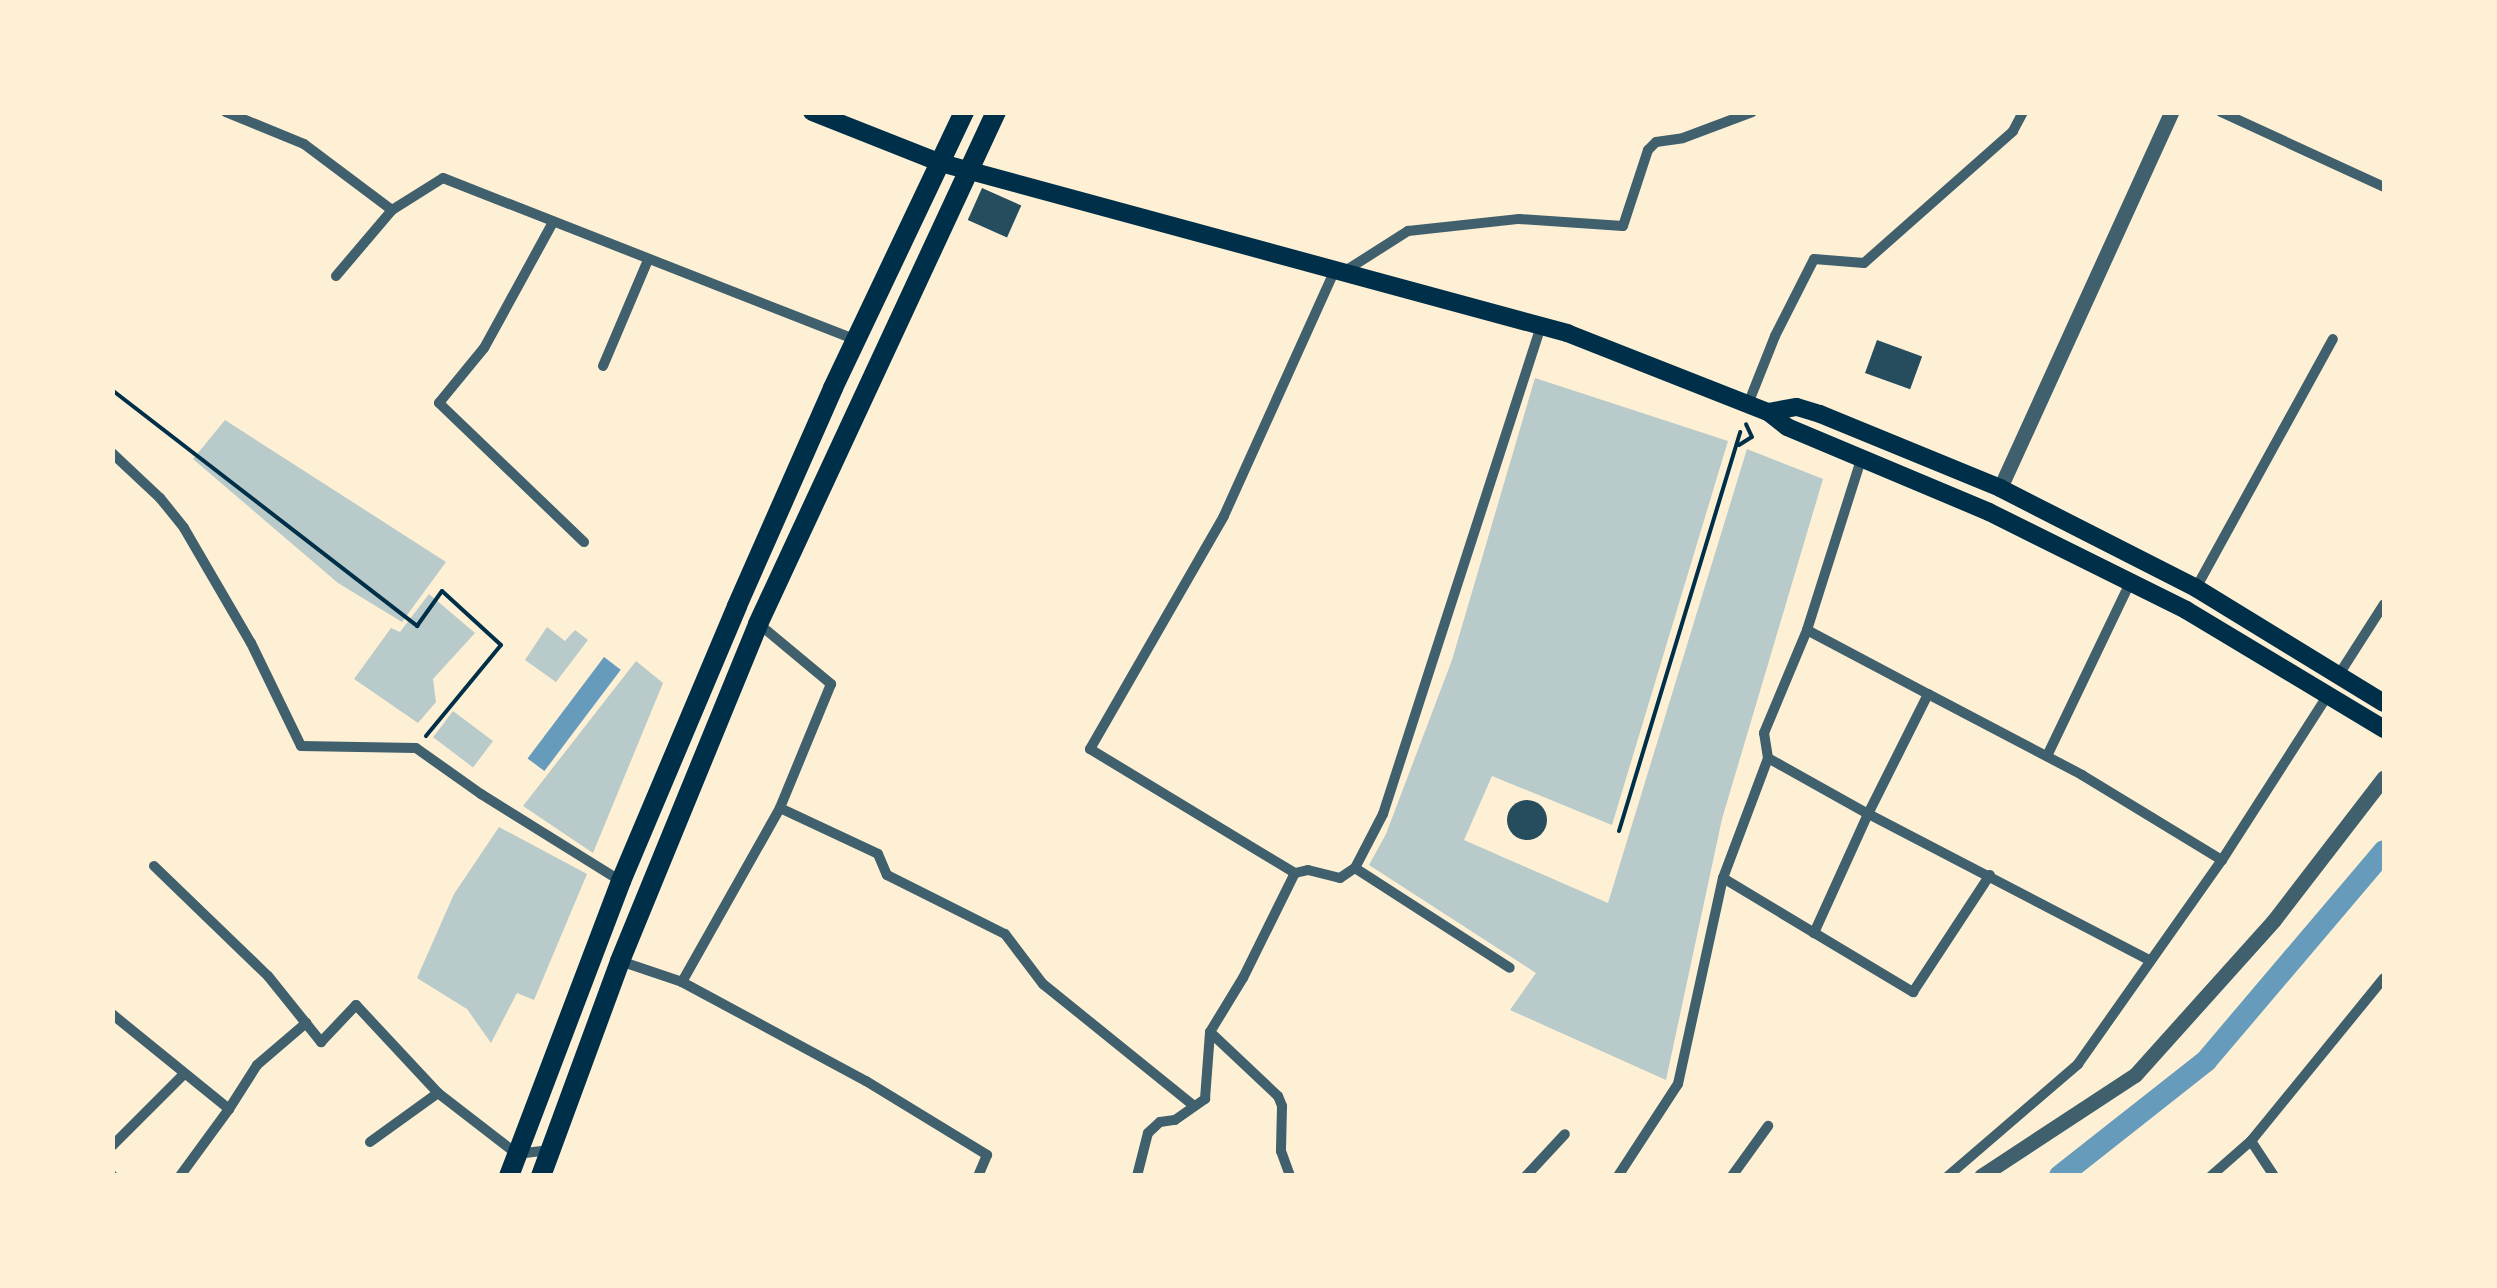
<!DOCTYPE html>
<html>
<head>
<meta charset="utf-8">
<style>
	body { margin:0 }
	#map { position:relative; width:2497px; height:1288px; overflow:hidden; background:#fdf0d5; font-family:"Space Grotesk",sans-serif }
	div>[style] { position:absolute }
	.green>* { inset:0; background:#b9caca; transform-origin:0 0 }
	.water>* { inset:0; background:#669bbc; transform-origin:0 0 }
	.canal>* { height:22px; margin:-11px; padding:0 11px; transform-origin:11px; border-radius:11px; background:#669bbc }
	.building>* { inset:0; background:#264d5e; transform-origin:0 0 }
	.round { border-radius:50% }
	.path>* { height:4px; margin:-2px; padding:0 2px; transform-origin:2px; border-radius:2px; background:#003049 }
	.minor>* { height:10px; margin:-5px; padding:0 5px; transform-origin:5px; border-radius:5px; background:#3f606c }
	.tertiary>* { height:15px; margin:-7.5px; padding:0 7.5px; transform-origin:7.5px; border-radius:7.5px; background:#3f606c }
	.secondary>* { height:18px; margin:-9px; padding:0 9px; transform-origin:9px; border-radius:9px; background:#003049 }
	.primary>* { height:20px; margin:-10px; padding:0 10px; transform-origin:10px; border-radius:10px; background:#003049 }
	span { translate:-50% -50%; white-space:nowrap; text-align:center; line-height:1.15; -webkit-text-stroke:10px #fdf0d5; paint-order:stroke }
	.frame { position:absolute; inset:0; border:115px solid #fdf0d5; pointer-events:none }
</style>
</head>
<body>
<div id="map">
	<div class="green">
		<i style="clip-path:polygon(1535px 378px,1728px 441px,1612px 825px,1492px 776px,1464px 840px,1608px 903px,1747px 449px,1823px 479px,1722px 819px,1666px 1080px,1510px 1010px,1536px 973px,1369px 865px,1386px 834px,1452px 660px)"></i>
		<i style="clip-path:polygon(225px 420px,446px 562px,402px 622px,338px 583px,193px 459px)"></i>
		<i style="clip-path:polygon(429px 594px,475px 633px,433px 679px,436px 702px,418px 723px,354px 679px,391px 628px,400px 632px)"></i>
		<i style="clip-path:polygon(547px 627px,565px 641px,575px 630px,588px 640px,556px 682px,525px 660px)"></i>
		<i style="clip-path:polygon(636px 661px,663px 683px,593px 853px,523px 806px)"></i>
		<i style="left:453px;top:711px;width:50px;height:33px;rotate:37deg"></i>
		<i style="clip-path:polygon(499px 827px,587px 874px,534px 1000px,517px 993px,491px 1043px,467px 1009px,417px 978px,454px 894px)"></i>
	</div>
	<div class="water">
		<i style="left:604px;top:657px;width:21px;height:127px;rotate:37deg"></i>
	</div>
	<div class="canal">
		<i style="left:2060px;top:1176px;width:186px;rotate:-38.2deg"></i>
		<i style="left:2206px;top:1061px;width:275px;rotate:-49.7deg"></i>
	</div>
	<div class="building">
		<i style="left:982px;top:188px;width:43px;height:35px;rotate:24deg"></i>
		<i style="left:1877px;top:340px;width:48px;height:35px;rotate:20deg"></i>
		<i class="round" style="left:1507px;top:800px;width:40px;height:40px"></i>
	</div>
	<div class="path">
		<i style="left:112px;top:390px;width:386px;rotate:37.7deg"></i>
		<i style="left:417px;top:626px;width:43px;rotate:-54.5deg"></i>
		<i style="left:442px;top:591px;width:80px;rotate:42.5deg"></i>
		<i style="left:501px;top:645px;width:118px;rotate:129.5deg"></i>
		<i style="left:1739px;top:445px;width:15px;rotate:-32deg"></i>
		<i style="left:1752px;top:437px;width:14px;rotate:-115deg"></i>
		<i style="left:1619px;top:831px;width:417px;rotate:-73.1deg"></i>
	</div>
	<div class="minor">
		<i style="left:226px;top:112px;width:84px;rotate:22.3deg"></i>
		<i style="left:304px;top:144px;width:110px;rotate:36.9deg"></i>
		<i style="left:392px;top:210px;width:60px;rotate:-32.1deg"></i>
		<i style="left:443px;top:178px;width:444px;rotate:21.4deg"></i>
		<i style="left:2221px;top:112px;width:179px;rotate:24.7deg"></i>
		<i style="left:552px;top:224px;width:141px;rotate:118.7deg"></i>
		<i style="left:484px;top:348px;width:71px;rotate:129.3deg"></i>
		<i style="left:439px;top:403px;width:201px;rotate:43.8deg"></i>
		<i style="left:1345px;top:271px;width:75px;rotate:-32.4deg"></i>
		<i style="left:1408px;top:231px;width:112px;rotate:-6.2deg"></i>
		<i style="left:1519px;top:219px;width:104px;rotate:3.9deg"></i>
		<i style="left:1623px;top:226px;width:80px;rotate:-71.8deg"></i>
		<i style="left:1648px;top:150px;width:11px;rotate:-45deg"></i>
		<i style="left:1656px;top:142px;width:27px;rotate:-8deg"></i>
		<i style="left:1683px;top:138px;width:74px;rotate:-20.6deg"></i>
		<i style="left:1334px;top:272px;width:268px;rotate:114.3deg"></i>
		<i style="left:1224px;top:516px;width:269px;rotate:119.9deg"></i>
		<i style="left:1090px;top:749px;width:240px;rotate:31.2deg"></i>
		<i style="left:1295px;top:873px;width:13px;rotate:-13deg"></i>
		<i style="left:1308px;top:870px;width:33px;rotate:14deg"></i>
		<i style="left:1340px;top:878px;width:18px;rotate:-34deg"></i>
		<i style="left:1355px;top:868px;width:184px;rotate:32.8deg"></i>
		<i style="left:336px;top:276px;width:87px;rotate:-49.7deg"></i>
		<i style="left:603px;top:366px;width:115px;rotate:-67deg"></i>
		<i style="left:1748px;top:404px;width:73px;rotate:-68.3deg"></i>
		<i style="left:1775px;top:336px;width:86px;rotate:-63.1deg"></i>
		<i style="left:1814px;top:259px;width:50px;rotate:4.6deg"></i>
		<i style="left:1864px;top:263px;width:199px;rotate:-41.5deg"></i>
		<i style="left:2013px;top:131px;width:21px;rotate:-62deg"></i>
		<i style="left:112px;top:453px;width:66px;rotate:43.2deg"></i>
		<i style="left:160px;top:498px;width:38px;rotate:51deg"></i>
		<i style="left:184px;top:528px;width:133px;rotate:59.8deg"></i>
		<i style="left:251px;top:643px;width:114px;rotate:64.1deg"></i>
		<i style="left:301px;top:746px;width:115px;rotate:1deg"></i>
		<i style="left:416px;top:748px;width:80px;rotate:35.3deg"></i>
		<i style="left:481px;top:794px;width:165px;rotate:31.9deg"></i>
		<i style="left:2196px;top:588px;width:284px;rotate:-61.2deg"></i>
		<i style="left:759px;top:624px;width:94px;rotate:39.8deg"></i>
		<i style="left:831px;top:684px;width:134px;rotate:112.4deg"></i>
		<i style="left:780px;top:808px;width:200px;rotate:119.4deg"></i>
		<i style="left:682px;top:982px;width:209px;rotate:28.3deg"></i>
		<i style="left:866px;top:1081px;width:142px;rotate:31.4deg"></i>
		<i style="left:987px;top:1155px;width:23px;rotate:113deg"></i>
		<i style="left:1807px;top:630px;width:137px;rotate:27.9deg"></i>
		<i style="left:2338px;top:676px;width:85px;rotate:-57.4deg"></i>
		<i style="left:2047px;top:756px;width:192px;rotate:-64.4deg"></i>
		<i style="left:1768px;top:758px;width:115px;rotate:29.2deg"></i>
		<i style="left:1868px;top:814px;width:131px;rotate:114.4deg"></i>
		<i style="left:780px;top:808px;width:108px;rotate:25.1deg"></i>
		<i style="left:878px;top:854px;width:23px;rotate:67deg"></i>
		<i style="left:887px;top:875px;width:132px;rotate:26.6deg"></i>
		<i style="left:1005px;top:934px;width:63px;rotate:52.8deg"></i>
		<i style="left:1043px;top:984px;width:194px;rotate:38.9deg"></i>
		<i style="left:154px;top:866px;width:158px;rotate:44deg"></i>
		<i style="left:268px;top:976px;width:85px;rotate:51.2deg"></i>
		<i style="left:321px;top:1042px;width:51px;rotate:-46.6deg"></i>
		<i style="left:356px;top:1005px;width:120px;rotate:47deg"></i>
		<i style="left:438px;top:1093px;width:100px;rotate:37.7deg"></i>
		<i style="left:517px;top:1154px;width:33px;rotate:-7deg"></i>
		<i style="left:1355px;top:868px;width:61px;rotate:-62.6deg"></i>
		<i style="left:1383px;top:814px;width:513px;rotate:-72.06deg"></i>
		<i style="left:1723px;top:878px;width:222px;rotate:31deg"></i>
		<i style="left:1913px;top:992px;width:140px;rotate:-56.7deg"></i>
		<i style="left:2149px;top:960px;width:317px;rotate:-152.5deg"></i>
		<i style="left:1868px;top:814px;width:134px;rotate:-63.4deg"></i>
		<i style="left:1928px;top:694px;width:174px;rotate:27.7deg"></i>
		<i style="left:2082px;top:775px;width:164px;rotate:31.3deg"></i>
		<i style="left:620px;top:961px;width:65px;rotate:18.7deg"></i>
		<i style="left:112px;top:1014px;width:151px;rotate:39.1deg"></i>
		<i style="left:229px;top:1109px;width:52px;rotate:-57.5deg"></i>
		<i style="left:257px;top:1065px;width:65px;rotate:-40.6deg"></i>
		<i style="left:1210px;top:1032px;width:93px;rotate:43.3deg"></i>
		<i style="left:1278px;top:1096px;width:11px;rotate:68deg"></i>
		<i style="left:1282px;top:1106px;width:45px;rotate:91.3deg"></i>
		<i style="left:1281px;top:1151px;width:27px;rotate:70deg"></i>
		<i style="left:2251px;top:1141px;width:42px;rotate:56.7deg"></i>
		<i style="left:370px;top:1142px;width:84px;rotate:-35.8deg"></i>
		<i style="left:112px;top:1146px;width:102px;rotate:-45deg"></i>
		<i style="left:112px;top:1175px;width:1px;rotate:45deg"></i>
		<i style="left:180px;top:1176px;width:83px;rotate:-53.8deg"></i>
		<i style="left:1137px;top:1176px;width:44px;rotate:-75.7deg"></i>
		<i style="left:1148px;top:1133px;width:16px;rotate:-43deg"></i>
		<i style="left:1160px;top:1122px;width:15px;rotate:-8deg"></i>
		<i style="left:1175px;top:1120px;width:37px;rotate:-35deg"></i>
		<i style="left:1205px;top:1099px;width:67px;rotate:-85.7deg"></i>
		<i style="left:1210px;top:1032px;width:63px;rotate:-58.6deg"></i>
		<i style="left:1243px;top:978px;width:117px;rotate:-63.7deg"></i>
		<i style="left:1526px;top:1176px;width:57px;rotate:-47.1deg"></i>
		<i style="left:1618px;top:1176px;width:110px;rotate:-56.9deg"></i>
		<i style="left:1678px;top:1084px;width:211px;rotate:-77.7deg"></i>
		<i style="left:1723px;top:878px;width:128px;rotate:-69.4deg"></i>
		<i style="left:1768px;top:758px;width:25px;rotate:-99deg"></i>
		<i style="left:1764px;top:733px;width:112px;rotate:-67.3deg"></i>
		<i style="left:1807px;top:630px;width:182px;rotate:-72.4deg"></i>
		<i style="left:1732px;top:1176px;width:62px;rotate:-54.2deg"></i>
		<i style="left:1948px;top:1176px;width:172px;rotate:-40.7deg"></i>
		<i style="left:2078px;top:1064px;width:250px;rotate:-54.8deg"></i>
		<i style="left:2222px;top:860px;width:196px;rotate:-57.3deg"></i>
		<i style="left:2211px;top:1176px;width:53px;rotate:-41.2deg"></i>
		<i style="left:2251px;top:1141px;width:210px;rotate:-50.8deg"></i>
	</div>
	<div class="tertiary">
		<i style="left:2000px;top:488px;width:413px;rotate:-65.5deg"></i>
		<i style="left:1981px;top:1176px;width:184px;rotate:-33.3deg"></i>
		<i style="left:2135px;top:1075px;width:208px;rotate:-48.1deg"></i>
		<i style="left:2274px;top:920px;width:180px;rotate:-52.4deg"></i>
	</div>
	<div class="secondary">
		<i style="left:812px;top:112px;width:139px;rotate:21.6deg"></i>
		<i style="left:941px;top:163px;width:649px;rotate:15.19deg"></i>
		<i style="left:1567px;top:333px;width:216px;rotate:21.5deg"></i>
		<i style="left:1768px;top:412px;width:24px;rotate:38deg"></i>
		<i style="left:1787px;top:427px;width:219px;rotate:22.8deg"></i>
		<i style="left:1989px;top:512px;width:220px;rotate:26.4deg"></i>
		<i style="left:2186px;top:610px;width:231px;rotate:31deg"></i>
		<i style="left:1768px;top:412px;width:29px;rotate:-10deg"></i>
		<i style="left:1797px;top:407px;width:24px;rotate:17deg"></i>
		<i style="left:1820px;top:414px;width:195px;rotate:22.3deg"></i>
		<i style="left:2000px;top:488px;width:220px;rotate:27deg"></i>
		<i style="left:2196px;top:588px;width:220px;rotate:31.5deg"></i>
	</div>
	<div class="primary">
		<i style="left:509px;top:1176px;width:316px;rotate:-69.2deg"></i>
		<i style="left:621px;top:881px;width:298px;rotate:-67.1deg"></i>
		<i style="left:737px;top:606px;width:238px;rotate:-66.2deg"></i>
		<i style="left:833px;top:388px;width:306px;rotate:-64.6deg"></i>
		<i style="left:541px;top:1176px;width:229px;rotate:-69.8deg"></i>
		<i style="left:620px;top:961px;width:364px;rotate:-67.7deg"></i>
		<i style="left:758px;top:624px;width:565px;rotate:-65.07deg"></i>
	</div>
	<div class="frame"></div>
</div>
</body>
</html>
